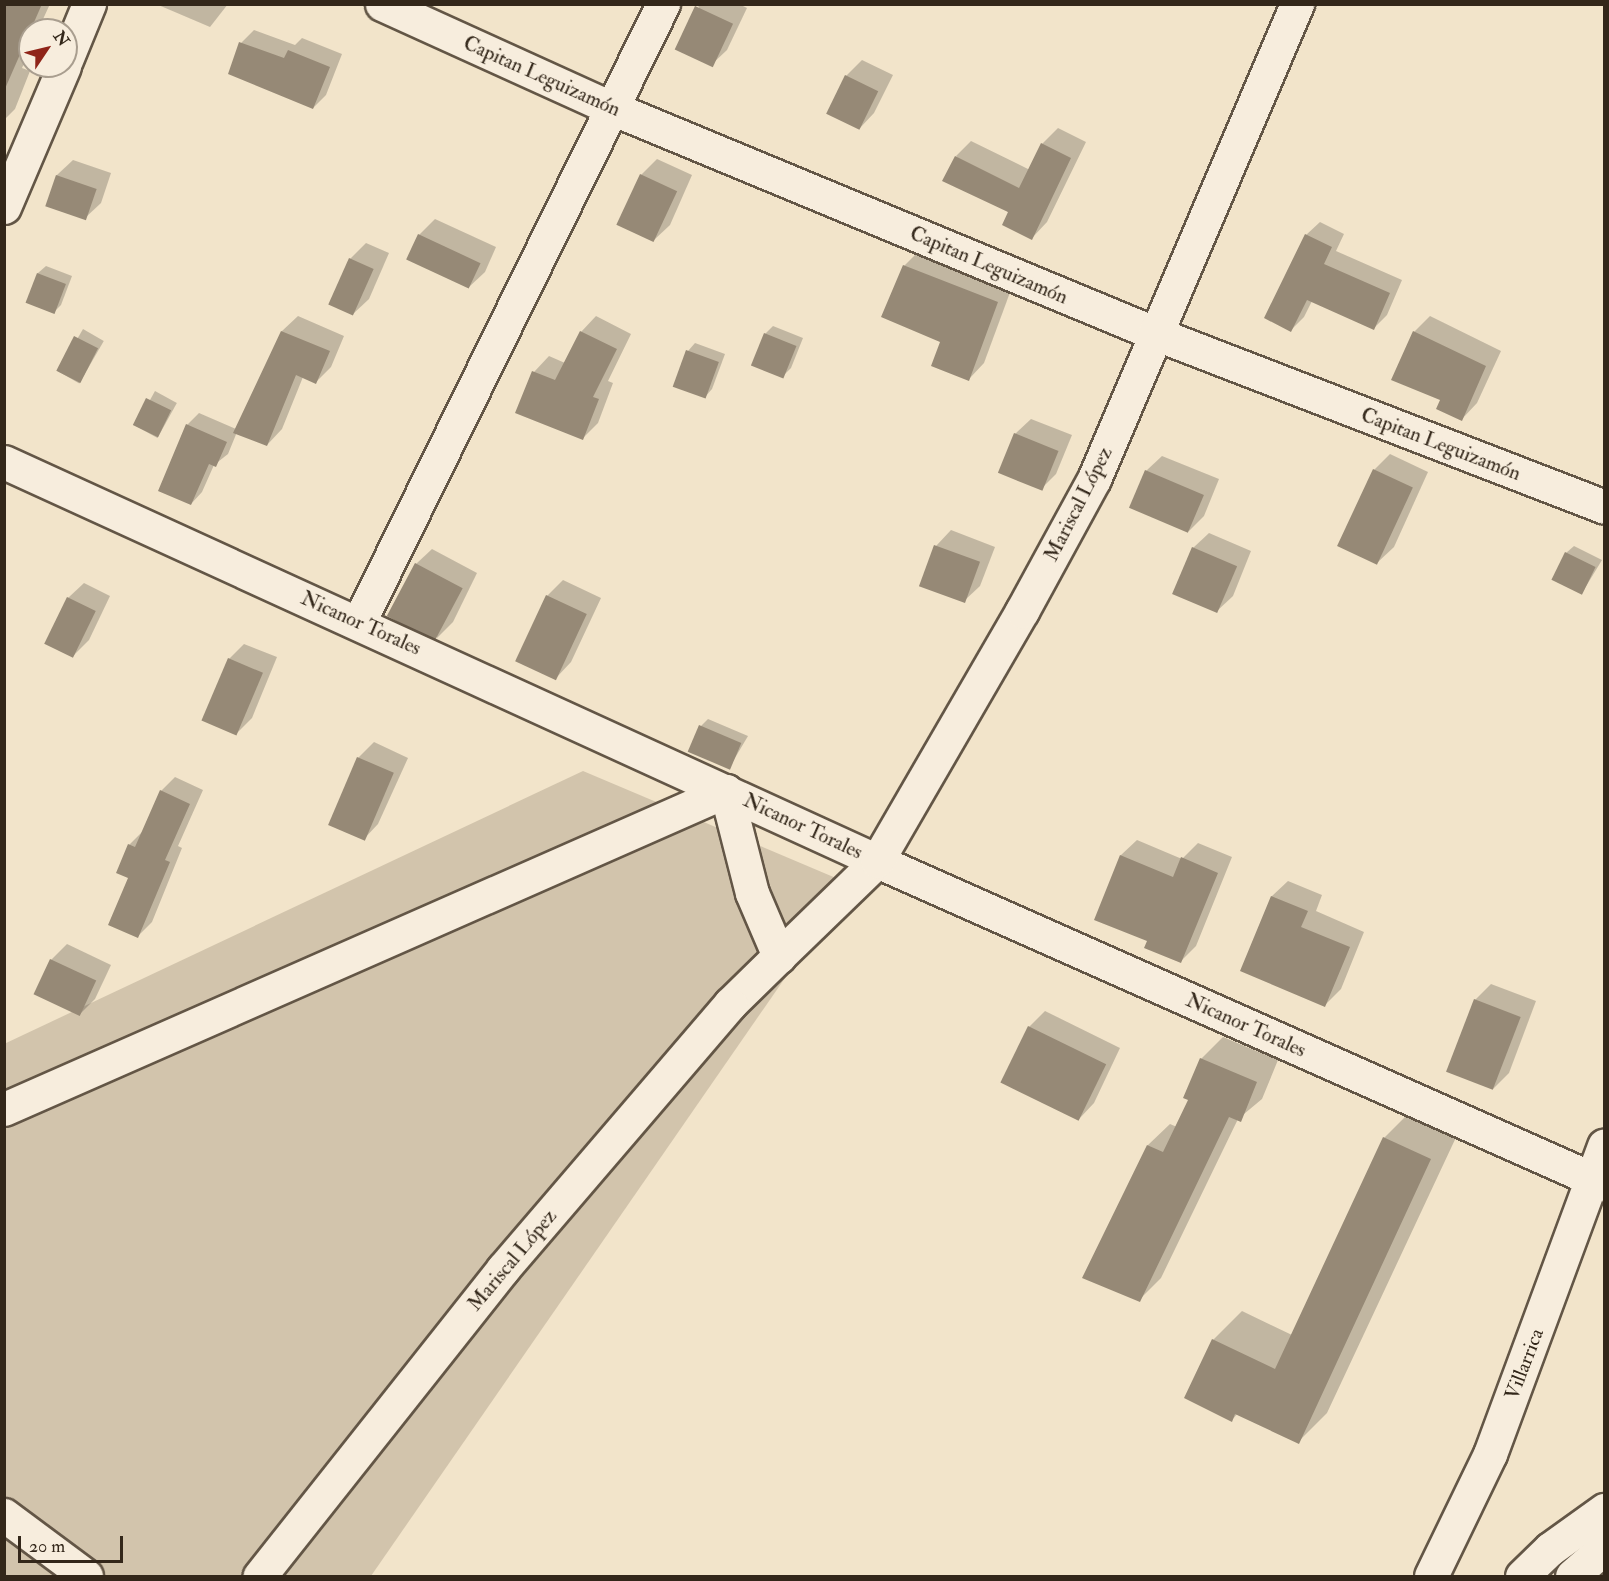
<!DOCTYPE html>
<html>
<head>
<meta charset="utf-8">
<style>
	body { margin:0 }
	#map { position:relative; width:1609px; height:1581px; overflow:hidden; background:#f2e4ca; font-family:"IM FELL Double Pica",serif }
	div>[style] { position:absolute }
	.green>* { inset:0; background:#d2c4ac }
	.shadow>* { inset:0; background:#0003; transform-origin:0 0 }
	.building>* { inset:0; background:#968976; transform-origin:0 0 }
	.roads { filter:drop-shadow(2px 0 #635646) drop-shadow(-2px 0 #635646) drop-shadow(0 2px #635646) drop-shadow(0 -2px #635646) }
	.minor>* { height:33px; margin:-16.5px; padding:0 16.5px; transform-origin:16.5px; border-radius:16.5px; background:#f7eddd }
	span { translate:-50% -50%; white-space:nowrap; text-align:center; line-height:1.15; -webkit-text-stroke:4.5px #f7eddd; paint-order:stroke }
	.street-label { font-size:20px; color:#33271a }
	.frame { position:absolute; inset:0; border:6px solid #33271a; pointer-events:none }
	.north { position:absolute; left:18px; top:18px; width:60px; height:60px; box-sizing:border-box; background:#f7eddd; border:2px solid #a99e8f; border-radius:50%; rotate:55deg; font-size:16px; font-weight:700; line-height:24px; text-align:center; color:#33271a }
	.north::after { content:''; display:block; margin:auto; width:21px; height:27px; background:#8f2418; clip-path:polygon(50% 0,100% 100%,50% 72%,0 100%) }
	.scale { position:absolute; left:18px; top:1536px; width:105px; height:27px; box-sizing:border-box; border:3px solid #33271a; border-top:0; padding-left:8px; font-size:18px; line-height:21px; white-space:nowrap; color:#33271a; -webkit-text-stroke:4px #f7eddd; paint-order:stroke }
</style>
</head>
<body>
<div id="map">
	<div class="green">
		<i style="clip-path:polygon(583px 771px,850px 884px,371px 1576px,5px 1576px,4px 1044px)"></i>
	</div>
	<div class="shadow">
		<i style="clip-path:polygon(4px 4px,50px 4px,38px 30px,30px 30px,30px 50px,22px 68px,30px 71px,15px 109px,4px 120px)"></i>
		<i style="clip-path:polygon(156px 4px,228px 4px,210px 27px)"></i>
		<i style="clip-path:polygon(698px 4px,739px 4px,747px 8px,727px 50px,711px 65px)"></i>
		<i style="clip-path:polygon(254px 30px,295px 45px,302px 38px,342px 54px,326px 95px,313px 108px,241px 43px)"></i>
		<i style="clip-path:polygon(862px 60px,893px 75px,874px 113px,859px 129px,846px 76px)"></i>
		<i style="clip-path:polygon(1058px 128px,1086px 142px,1047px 222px,1032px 238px,956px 156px,971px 141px,1030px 170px,1042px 144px)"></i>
		<i style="clip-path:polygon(657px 159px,692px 175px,670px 225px,654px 240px,641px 175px)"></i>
		<i style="clip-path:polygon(73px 160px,111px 173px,101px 203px,85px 218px,47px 205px,57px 175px)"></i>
		<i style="clip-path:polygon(435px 219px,496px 247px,485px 272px,469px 287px,419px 235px)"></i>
		<i style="clip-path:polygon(1320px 222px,1344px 234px,1336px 251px,1402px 280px,1387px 315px,1374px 328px,1312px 301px,1304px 317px,1291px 330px,1306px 235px)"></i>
		<i style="clip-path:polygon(366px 243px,389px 253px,369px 299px,353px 314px,350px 259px)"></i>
		<i style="clip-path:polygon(920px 250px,1012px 287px,984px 363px,969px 379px,941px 341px,904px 266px)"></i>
		<i style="clip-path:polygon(46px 266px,72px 276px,61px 305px,53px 313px,27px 302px,38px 273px)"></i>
		<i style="clip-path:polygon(298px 316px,344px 336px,331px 367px,316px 382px,303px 377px,282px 429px,267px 445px,237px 432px,228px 454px,214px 465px,202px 492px,191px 504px,187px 425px,199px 413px,236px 429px,282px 331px)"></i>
		<i style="clip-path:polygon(596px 316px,631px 334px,608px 381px,613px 383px,598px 423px,582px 439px,534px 372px,549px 356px,565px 363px,581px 332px)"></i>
		<i style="clip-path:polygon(1430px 316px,1501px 351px,1477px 403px,1462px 419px,1442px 400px,1414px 332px)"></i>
		<i style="clip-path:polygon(773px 326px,803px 338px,791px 368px,783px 376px,765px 334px)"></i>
		<i style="left:83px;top:329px;width:24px;height:49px;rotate:30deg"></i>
		<i style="clip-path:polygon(695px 343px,725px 354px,712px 389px,705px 397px,688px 351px)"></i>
		<i style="left:155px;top:391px;width:25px;height:40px;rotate:29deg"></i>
		<i style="clip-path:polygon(1031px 419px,1072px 435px,1056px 474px,1041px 489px,1015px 434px)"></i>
		<i style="clip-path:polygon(1390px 454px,1428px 472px,1394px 547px,1378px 562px,1374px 470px)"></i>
		<i style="clip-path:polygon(1162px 456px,1219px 479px,1204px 516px,1189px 531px,1146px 471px)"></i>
		<i style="clip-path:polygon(951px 530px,995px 547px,980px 586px,964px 601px,921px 585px,936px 546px)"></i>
		<i style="clip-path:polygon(1209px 533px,1251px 551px,1233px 596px,1217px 611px,1193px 548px)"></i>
		<i style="clip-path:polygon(1574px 546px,1602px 560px,1582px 593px,1566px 553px)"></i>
		<i style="clip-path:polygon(432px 549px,477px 573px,453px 622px,437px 638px,416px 564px)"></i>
		<i style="clip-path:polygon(563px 580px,601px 598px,571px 662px,556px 678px,547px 596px)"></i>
		<i style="clip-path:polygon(84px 583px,110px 596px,89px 640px,73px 656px,68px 598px)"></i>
		<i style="clip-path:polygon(244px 644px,277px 657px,252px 718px,236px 734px,229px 659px)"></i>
		<i style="clip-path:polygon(708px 719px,748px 736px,729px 768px,701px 726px)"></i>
		<i style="clip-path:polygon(374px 742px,408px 758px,378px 824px,363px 840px,358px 758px)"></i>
		<i style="clip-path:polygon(175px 777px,203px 790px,178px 846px,182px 848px,152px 922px,138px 936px,129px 845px,143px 831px,161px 791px)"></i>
		<i style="clip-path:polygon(1137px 840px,1182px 859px,1198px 843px,1232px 857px,1196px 946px,1180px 962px,1149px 940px,1096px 919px,1121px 855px)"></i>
		<i style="clip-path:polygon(1288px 881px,1322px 895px,1316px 911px,1364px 932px,1341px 989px,1325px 1005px,1242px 971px,1272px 896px)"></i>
		<i style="clip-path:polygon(67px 944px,111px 965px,95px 999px,80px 1014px,51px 960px)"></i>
		<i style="clip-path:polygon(1491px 984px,1536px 1001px,1509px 1073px,1493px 1089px,1475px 1000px)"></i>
		<i style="clip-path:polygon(1045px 1011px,1120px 1048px,1094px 1103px,1079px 1119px,1029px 1027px)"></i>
		<i style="clip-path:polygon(1223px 1037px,1278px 1060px,1262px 1099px,1238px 1119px,1161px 1278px,1139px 1300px,1148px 1145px,1170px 1124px,1177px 1127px,1190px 1100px,1201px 1059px)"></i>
		<i style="clip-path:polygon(1413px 1109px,1459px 1131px,1327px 1413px,1298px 1442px,1238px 1413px,1232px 1420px,1213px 1340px,1242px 1311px,1292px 1335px,1384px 1138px)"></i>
	</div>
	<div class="building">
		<i style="clip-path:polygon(4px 4px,42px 4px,4px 91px)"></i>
		<i style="left:695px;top:6px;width:42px;height:48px;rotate:25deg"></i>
		<i style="clip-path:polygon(239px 42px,284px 58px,288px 50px,330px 67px,313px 109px,228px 74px)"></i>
		<i style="left:845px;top:75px;width:37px;height:43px;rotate:26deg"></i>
		<i style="clip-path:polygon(1041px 143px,1071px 158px,1032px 240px,1002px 225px,1008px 212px,942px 181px,955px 156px,1019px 188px)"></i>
		<i style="left:640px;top:174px;width:41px;height:56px;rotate:25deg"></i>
		<i style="left:56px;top:175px;width:43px;height:33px;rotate:19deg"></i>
		<i style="left:418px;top:234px;width:69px;height:28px;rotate:25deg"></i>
		<i style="clip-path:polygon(1305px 234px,1332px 247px,1324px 264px,1390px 293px,1374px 330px,1307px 300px,1291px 332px,1264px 318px)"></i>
		<i style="left:349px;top:258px;width:27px;height:51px;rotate:24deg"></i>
		<i style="clip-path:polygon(903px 265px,998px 302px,969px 381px,931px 366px,940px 342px,881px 317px)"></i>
		<i style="left:37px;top:273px;width:31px;height:32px;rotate:21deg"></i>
		<i style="clip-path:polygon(281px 331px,330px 351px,316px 384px,296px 375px,267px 446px,233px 433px)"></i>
		<i style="clip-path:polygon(580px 331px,617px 349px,593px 397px,599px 399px,583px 440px,515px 413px,532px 371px,555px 380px)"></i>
		<i style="clip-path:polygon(1413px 331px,1486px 366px,1462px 421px,1436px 409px,1440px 400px,1391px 380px)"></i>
		<i style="left:764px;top:333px;width:35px;height:35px;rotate:22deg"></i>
		<i style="left:74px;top:336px;width:27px;height:39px;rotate:27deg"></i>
		<i style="left:686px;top:350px;width:35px;height:39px;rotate:20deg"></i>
		<i style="left:146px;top:398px;width:28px;height:30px;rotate:26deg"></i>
		<i style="clip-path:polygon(186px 424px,227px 442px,216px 467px,209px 464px,191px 505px,158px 491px)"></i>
		<i style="left:1014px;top:433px;width:48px;height:43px;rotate:22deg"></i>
		<i style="left:1373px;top:469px;width:44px;height:85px;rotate:25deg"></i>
		<i style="left:1145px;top:470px;width:64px;height:41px;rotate:23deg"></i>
		<i style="left:934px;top:545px;width:49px;height:44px;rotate:20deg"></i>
		<i style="left:1192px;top:547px;width:49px;height:51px;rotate:23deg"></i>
		<i style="left:1565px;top:552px;width:34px;height:31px;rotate:26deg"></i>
		<i style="left:415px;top:563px;width:54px;height:60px;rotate:28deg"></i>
		<i style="left:546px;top:595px;width:45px;height:73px;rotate:25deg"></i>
		<i style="left:67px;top:597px;width:32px;height:52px;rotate:26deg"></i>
		<i style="left:228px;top:658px;width:38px;height:68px;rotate:23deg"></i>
		<i style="left:699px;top:725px;width:46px;height:29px;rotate:23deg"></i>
		<i style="left:357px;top:757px;width:40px;height:74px;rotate:23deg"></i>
		<i style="clip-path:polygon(160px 790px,190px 804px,165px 860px,170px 862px,138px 938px,108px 925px,128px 878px,116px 873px,128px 844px,135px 847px)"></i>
		<i style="clip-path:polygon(1120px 855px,1173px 877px,1181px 857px,1218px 873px,1181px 963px,1144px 948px,1147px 941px,1094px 920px)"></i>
		<i style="clip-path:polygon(1271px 896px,1308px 911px,1301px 927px,1350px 947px,1325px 1007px,1240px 971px)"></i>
		<i style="left:50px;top:959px;width:51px;height:39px;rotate:25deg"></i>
		<i style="left:1474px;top:999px;width:50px;height:78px;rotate:21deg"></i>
		<i style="left:1028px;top:1026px;width:87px;height:63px;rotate:26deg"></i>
		<i style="clip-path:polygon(1200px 1058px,1257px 1082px,1241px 1122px,1229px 1117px,1140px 1302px,1082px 1278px,1147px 1145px,1163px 1152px,1188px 1100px,1183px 1098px)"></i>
		<i style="clip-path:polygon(1383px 1137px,1431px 1159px,1299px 1444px,1235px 1414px,1232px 1422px,1184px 1398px,1212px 1339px,1275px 1369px)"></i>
	</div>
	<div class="roads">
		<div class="minor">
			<i style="left:382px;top:4px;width:255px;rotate:24.4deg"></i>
			<i style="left:614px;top:109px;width:585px;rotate:22.53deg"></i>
			<i style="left:1154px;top:333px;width:482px;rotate:21.1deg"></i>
			<i style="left:66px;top:60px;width:61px;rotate:-67.7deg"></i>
			<i style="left:4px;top:207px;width:153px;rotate:-66.9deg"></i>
			<i style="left:4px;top:462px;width:960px;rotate:24.56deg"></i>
			<i style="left:877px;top:861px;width:796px;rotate:23.96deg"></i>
			<i style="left:359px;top:622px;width:689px;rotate:-63.81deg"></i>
			<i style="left:779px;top:956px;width:136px;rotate:-44.1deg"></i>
			<i style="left:877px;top:861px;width:289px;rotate:-59.9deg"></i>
			<i style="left:1022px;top:611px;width:150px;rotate:-61.4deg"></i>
			<i style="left:1094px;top:479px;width:517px;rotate:-66.86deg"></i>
			<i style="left:4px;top:1109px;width:789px;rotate:-23.77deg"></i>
			<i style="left:726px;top:791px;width:105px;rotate:75.7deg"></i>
			<i style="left:752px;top:893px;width:69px;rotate:66.8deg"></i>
			<i style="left:779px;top:956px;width:69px;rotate:135.6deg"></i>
			<i style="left:730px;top:1004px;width:349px;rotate:130.6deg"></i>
			<i style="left:503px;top:1269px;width:392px;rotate:128.4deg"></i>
			<i style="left:4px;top:1515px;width:102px;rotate:36.6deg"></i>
			<i style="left:1431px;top:1576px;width:136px;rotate:-64.2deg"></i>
			<i style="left:1490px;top:1454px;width:329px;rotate:-69.7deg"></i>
			<i style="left:1522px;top:1576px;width:39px;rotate:-44deg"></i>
			<i style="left:1550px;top:1549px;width:67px;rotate:-35.8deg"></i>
			<i style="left:1572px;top:1576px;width:43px;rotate:-41.2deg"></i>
		</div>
	</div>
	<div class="street-label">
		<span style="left:542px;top:76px;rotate:24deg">Capitan Leguizamón</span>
		<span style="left:989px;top:265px;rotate:23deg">Capitan Leguizamón</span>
		<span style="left:1441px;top:444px;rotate:21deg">Capitan Leguizamón</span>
		<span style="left:1078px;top:504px;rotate:-63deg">Mariscal López</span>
		<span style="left:361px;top:623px;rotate:24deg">Nicanor Torales</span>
		<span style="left:803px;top:826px;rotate:25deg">Nicanor Torales</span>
		<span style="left:1246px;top:1025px;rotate:24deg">Nicanor Torales</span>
		<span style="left:512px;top:1260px;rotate:-50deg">Mariscal López</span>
		<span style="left:1524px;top:1364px;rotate:-69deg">Villarrica</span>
	</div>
	<div class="frame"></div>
	<div class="north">N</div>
	<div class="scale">20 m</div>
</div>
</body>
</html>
